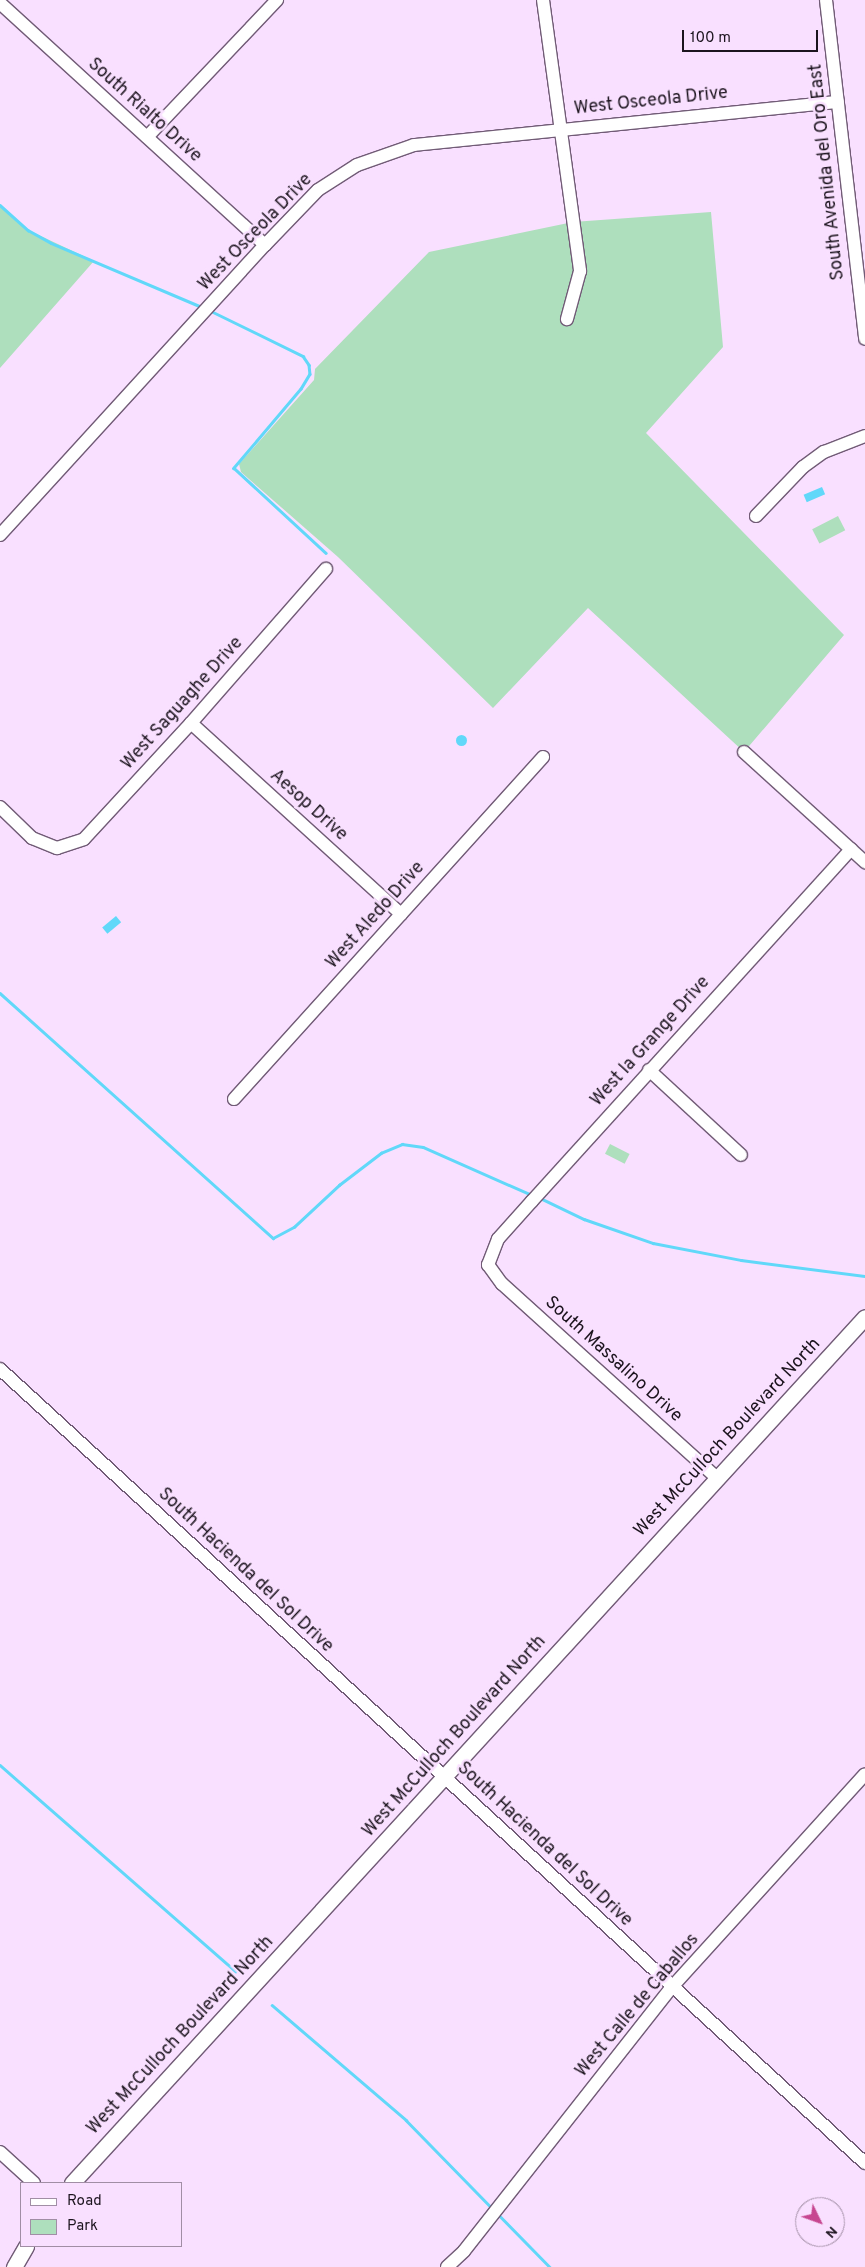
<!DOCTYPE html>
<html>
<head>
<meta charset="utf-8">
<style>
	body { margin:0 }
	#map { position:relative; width:865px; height:2267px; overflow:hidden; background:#f9e0ff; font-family:Overpass,sans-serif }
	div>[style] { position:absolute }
	.green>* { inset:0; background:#aedfbd; transform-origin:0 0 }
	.water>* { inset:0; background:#61d8f9; transform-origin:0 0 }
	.round { border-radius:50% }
	.stream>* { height:2.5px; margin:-1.25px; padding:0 1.25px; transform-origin:1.25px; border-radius:1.25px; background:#61d8f9 }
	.roads { filter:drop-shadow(1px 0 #715b76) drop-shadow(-1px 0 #715b76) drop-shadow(0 1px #715b76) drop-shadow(0 -1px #715b76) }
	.minor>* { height:12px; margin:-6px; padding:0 6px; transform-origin:6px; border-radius:6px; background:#fff }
	.major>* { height:15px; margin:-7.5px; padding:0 7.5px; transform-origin:7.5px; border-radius:7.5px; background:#fff }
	span { translate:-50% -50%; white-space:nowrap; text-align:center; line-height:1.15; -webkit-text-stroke:5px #f9e0ff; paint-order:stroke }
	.street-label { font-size:18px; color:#1c141e }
	.legend { position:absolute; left:20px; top:2182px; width:162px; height:65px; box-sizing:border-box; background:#f9e0ff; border:1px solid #a18ea5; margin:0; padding:6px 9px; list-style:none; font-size:15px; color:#1c141e }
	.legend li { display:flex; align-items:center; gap:10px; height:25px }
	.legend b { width:25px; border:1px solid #a18ea5 }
	.north { position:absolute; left:795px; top:2197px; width:50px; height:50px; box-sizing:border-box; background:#f9e0ff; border:1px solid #a18ea5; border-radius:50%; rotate:132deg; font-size:14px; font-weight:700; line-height:20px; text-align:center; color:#1c141e }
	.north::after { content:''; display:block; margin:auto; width:18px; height:22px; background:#c74690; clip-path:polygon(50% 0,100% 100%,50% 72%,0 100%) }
	.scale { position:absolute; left:682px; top:30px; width:136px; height:22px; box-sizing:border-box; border:2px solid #1c141e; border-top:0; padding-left:6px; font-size:15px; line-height:18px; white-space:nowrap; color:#1c141e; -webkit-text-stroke:4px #f9e0ff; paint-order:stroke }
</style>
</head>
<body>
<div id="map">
	<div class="green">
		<i style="clip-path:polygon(0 205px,28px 230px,94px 261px,0 368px)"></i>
		<i style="clip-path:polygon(711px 212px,723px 347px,646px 433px,844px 635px,744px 752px,588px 608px,493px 708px,338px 557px,241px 472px,239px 464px,314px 380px,315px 369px,429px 252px,573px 222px)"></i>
		<i style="left:838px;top:516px;width:16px;height:29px;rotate:63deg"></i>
		<i style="left:610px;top:1144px;width:22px;height:11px;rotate:27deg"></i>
	</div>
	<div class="water">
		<i style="left:822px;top:487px;width:8px;height:20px;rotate:67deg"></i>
		<i class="round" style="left:455.5px;top:734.5px;width:11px;height:11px"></i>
		<i style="left:116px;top:916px;width:8px;height:18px;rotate:50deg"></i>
	</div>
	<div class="stream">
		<i style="left:0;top:205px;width:38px;rotate:42deg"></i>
		<i style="left:28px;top:230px;width:26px;rotate:29deg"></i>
		<i style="left:51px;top:243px;width:164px;rotate:23deg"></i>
		<i style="left:209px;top:310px;width:105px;rotate:26.1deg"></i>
		<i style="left:303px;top:356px;width:11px;rotate:56deg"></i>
		<i style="left:309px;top:365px;width:9px;rotate:84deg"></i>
		<i style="left:310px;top:374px;width:17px;rotate:121deg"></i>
		<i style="left:301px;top:389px;width:104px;rotate:130.3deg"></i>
		<i style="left:234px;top:468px;width:125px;rotate:42.7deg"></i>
		<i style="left:0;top:993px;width:367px;rotate:41.9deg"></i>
		<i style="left:273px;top:1238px;width:24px;rotate:-28deg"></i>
		<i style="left:294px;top:1227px;width:62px;rotate:-43deg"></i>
		<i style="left:339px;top:1185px;width:53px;rotate:-37.3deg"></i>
		<i style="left:381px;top:1153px;width:23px;rotate:-23deg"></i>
		<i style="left:402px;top:1144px;width:21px;rotate:8deg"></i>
		<i style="left:423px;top:1147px;width:119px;rotate:23.8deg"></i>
		<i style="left:540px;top:1198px;width:49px;rotate:25.5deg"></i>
		<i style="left:584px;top:1219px;width:73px;rotate:19.2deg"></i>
		<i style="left:653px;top:1243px;width:90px;rotate:10.9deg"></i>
		<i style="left:741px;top:1260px;width:125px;rotate:7.4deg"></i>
		<i style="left:0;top:1765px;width:313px;rotate:41.2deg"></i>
		<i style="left:272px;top:2005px;width:177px;rotate:40.6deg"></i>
		<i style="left:406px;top:2120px;width:124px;rotate:45.7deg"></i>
		<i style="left:499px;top:2215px;width:73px;rotate:45.6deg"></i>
	</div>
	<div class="roads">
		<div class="minor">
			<i style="left:543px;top:0;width:274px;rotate:82.2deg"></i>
			<i style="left:580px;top:271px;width:50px;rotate:105.2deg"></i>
			<i style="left:826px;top:0;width:341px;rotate:83.4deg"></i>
			<i style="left:0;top:3px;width:359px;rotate:42.4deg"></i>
			<i style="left:147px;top:137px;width:189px;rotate:-46.5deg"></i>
			<i style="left:756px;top:516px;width:68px;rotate:-46.2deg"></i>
			<i style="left:803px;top:467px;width:26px;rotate:-36deg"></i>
			<i style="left:824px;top:452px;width:44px;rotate:-21.3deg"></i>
			<i style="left:0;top:535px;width:393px;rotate:-47.6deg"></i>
			<i style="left:265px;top:245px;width:76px;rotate:-46.1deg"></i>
			<i style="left:318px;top:190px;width:46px;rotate:-32.7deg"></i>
			<i style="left:357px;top:165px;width:60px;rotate:-19.3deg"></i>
			<i style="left:414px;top:145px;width:426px;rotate:-5.8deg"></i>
			<i style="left:191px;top:723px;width:284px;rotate:42.3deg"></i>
			<i style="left:744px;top:752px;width:164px;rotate:42.3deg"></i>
			<i style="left:0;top:807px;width:45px;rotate:44.1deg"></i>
			<i style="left:32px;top:838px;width:27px;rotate:22deg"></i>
			<i style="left:57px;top:848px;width:28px;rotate:-18deg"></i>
			<i style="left:84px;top:839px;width:158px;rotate:-47.3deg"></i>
			<i style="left:191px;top:723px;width:205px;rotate:-48.8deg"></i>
			<i style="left:649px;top:1070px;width:125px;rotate:42.7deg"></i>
			<i style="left:234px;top:1099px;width:461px;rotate:-47.9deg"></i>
			<i style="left:0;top:1369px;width:1174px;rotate:42.55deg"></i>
			<i style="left:717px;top:1478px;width:290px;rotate:-137.9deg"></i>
			<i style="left:502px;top:1284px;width:24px;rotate:-126deg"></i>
			<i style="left:488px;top:1265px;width:28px;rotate:-69deg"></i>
			<i style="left:498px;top:1239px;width:51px;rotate:-48.2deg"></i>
			<i style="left:532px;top:1201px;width:475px;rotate:-47.8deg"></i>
			<i style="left:0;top:2152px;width:46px;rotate:42.4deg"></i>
			<i style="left:447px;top:2267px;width:23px;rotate:-43deg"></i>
			<i style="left:464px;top:2251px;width:336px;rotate:-51.8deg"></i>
			<i style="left:672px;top:1987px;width:287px;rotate:-47.8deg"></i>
		</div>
		<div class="major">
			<i style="left:72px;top:2183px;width:1174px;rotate:-47.52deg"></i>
			<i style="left:14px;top:2267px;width:24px;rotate:-60deg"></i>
		</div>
	</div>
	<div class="street-label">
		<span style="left:651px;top:102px;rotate:-6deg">West Osceola Drive</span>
		<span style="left:144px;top:111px;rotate:42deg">South Rialto Drive</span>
		<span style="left:828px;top:172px;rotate:-96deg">South Avenida del Oro East</span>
		<span style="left:256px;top:233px;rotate:-46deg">West Osceola Drive</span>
		<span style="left:183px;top:704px;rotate:-48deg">West Saguaghe Drive</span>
		<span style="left:308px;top:806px;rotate:42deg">Aesop Drive</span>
		<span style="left:376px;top:916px;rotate:-48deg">West Aledo Drive</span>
		<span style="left:651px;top:1042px;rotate:-48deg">West la Grange Drive</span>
		<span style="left:613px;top:1360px;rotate:42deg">South Massalino Drive</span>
		<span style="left:728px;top:1438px;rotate:-47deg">West McCulloch Boulevard North</span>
		<span style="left:245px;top:1571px;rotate:43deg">South Hacienda del Sol Drive</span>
		<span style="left:455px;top:1737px;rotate:-48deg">West McCulloch Boulevard North</span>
		<span style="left:544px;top:1845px;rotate:43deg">South Hacienda del Sol Drive</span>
		<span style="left:638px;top:2006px;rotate:-50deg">West Calle de Caballos</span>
		<span style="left:181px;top:2036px;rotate:-47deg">West McCulloch Boulevard North</span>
	</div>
	<ul class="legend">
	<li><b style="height:6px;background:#fff"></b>Road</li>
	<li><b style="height:14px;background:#aedfbd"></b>Park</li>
	</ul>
	<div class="north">N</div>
	<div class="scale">100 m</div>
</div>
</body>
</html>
